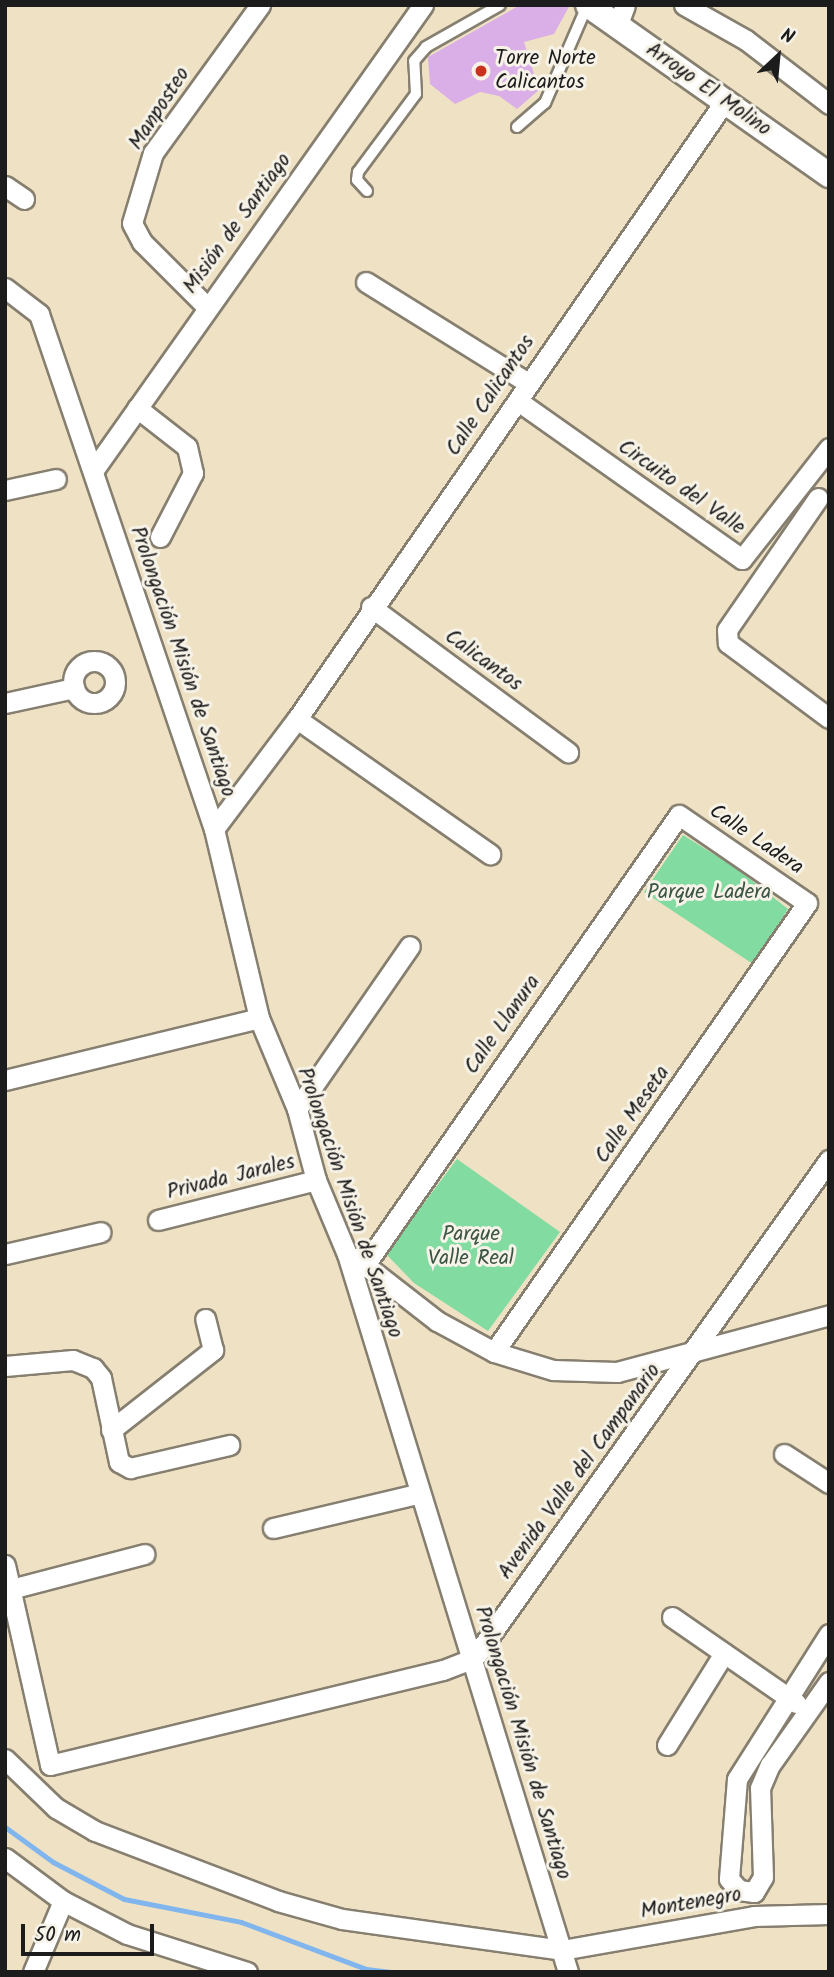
<!DOCTYPE html>
<html>
<head>
<meta charset="utf-8">
<style>
	body { margin:0 }
	#map { position:relative; width:834px; height:1977px; overflow:hidden; background:#efe2c4; font-family:Kalam,sans-serif }
	div>[style] { position:absolute }
	.green>* { inset:0; background:#82dba1 }
	.stream>* { height:5px; margin:-2.5px; padding:0 2.5px; transform-origin:2.5px; border-radius:2.5px; background:#80b5ee }
	.building>* { inset:0; background:#daaee7 }
	.roads { filter:drop-shadow(2px 0 #867f70) drop-shadow(-2px 0 #867f70) drop-shadow(0 2px #867f70) drop-shadow(0 -2px #867f70) }
	.service>* { height:10px; margin:-5px; padding:0 5px; transform-origin:5px; border-radius:5px; background:#fff }
	.minor>* { height:19px; margin:-9.5px; padding:0 9.5px; transform-origin:9.5px; border-radius:9.5px; background:#fff }
	.minor>.ring { margin:-9.5px; padding:0; box-sizing:content-box; background:none; border:19px solid #fff; border-radius:50% }
	.tertiary>* { height:24px; margin:-12px; padding:0 12px; transform-origin:12px; border-radius:12px; background:#fff }
	.dots>* { width:19px; height:19px; translate:-50% -50%; box-sizing:border-box; border:4px solid #f7f3e8; border-radius:50% }
	span { translate:-50% -50%; white-space:nowrap; text-align:center; line-height:1.15; -webkit-text-stroke:6px #f7f3e8; paint-order:stroke }
	.poi-label { font-size:21px; color:#1c1c1c }
	.left { translate:0 -50%; text-align:left }
	.street-label { font-size:21px; color:#1c1c1c }
	.park-label { font-size:21px; color:#3b5544 }
	.frame { position:absolute; inset:0; border:7px solid #1c1c1c; pointer-events:none }
	.north { position:absolute; left:743px; top:21px; width:70px; height:70px; -webkit-text-stroke:5px #f7f3e8; paint-order:stroke; rotate:26deg; font-size:19px; font-weight:700; line-height:28px; text-align:center; color:#1c1c1c }
	.north::after { content:''; display:block; margin:auto; width:24px; height:32px; background:#1c1c1c; clip-path:polygon(50% 0,100% 100%,50% 72%,0 100%) }
	.scale { position:absolute; left:21px; top:1924px; width:133px; height:32px; box-sizing:border-box; border:4px solid #1c1c1c; border-top:0; padding-left:9px; font-size:21px; line-height:24px; white-space:nowrap; color:#1c1c1c; -webkit-text-stroke:5px #f7f3e8; paint-order:stroke }
</style>
</head>
<body>
<div id="map">
	<div class="green">
		<i style="clip-path:polygon(683px 835px,736px 868px,788px 909px,753px 964px,644px 892px)"></i>
		<i style="clip-path:polygon(457px 1159px,560px 1232px,488px 1331px,414px 1283px,386px 1254px)"></i>
	</div>
	<div class="stream">
		<i style="left:5px;top:1827px;width:59px;rotate:36.1deg"></i>
		<i style="left:53px;top:1862px;width:80px;rotate:27.5deg"></i>
		<i style="left:124px;top:1899px;width:119px;rotate:11.1deg"></i>
		<i style="left:241px;top:1922px;width:134px;rotate:20.6deg"></i>
		<i style="left:366px;top:1969px;width:25px;rotate:7deg"></i>
	</div>
	<div class="building">
		<i style="clip-path:polygon(520px 5px,570px 5px,554px 34px,524px 42px,539px 90px,517px 109px,499px 96px,480px 92px,455px 104px,430px 84px,428px 57px)"></i>
	</div>
	<div class="roads">
		<div class="service">
			<i style="left:517px;top:127px;width:37px;rotate:-41deg"></i>
			<i style="left:545px;top:103px;width:106px;rotate:-66.6deg"></i>
			<i style="left:367px;top:191px;width:15px;rotate:-132deg"></i>
			<i style="left:357px;top:180px;width:8px;rotate:-83deg"></i>
			<i style="left:358px;top:172px;width:97px;rotate:-53.4deg"></i>
			<i style="left:416px;top:94px;width:33px;rotate:-93deg"></i>
			<i style="left:414px;top:61px;width:18px;rotate:-49deg"></i>
			<i style="left:426px;top:47px;width:85px;rotate:-29.6deg"></i>
		</div>
		<div class="minor">
			<i style="left:684px;top:5px;width:71px;rotate:29.4deg"></i>
			<i style="left:746px;top:40px;width:105px;rotate:37.6deg"></i>
			<i style="left:617px;top:27px;width:23px;rotate:-70deg"></i>
			<i style="left:5px;top:186px;width:23px;rotate:34deg"></i>
			<i style="left:366px;top:282px;width:191px;rotate:31.9deg"></i>
			<i style="left:5px;top:288px;width:43px;rotate:37.4deg"></i>
			<i style="left:39px;top:314px;width:544px;rotate:71.23deg"></i>
			<i style="left:214px;top:829px;width:194px;rotate:76.6deg"></i>
			<i style="left:259px;top:1018px;width:99px;rotate:67.3deg"></i>
			<i style="left:297px;top:1109px;width:73px;rotate:75deg"></i>
			<i style="left:316px;top:1180px;width:80px;rotate:67.3deg"></i>
			<i style="left:347px;top:1254px;width:751px;rotate:72.89deg"></i>
			<i style="left:207px;top:307px;width:92px;rotate:-135deg"></i>
			<i style="left:142px;top:242px;width:21px;rotate:-118deg"></i>
			<i style="left:132px;top:223px;width:73px;rotate:-73.3deg"></i>
			<i style="left:153px;top:153px;width:183px;rotate:-54.1deg"></i>
			<i style="left:518px;top:401px;width:274px;rotate:35.2deg"></i>
			<i style="left:742px;top:559px;width:141px;rotate:-51.9deg"></i>
			<i style="left:137px;top:408px;width:63px;rotate:38deg"></i>
			<i style="left:187px;top:447px;width:27px;rotate:77deg"></i>
			<i style="left:193px;top:473px;width:72px;rotate:117.3deg"></i>
			<i style="left:93px;top:471px;width:571px;rotate:-54.7deg"></i>
			<i style="left:5px;top:490px;width:52px;rotate:-12.2deg"></i>
			<i style="left:818px;top:498px;width:160px;rotate:124.6deg"></i>
			<i style="left:727px;top:630px;width:13px;rotate:86deg"></i>
			<i style="left:728px;top:643px;width:126px;rotate:36.6deg"></i>
			<i style="left:371px;top:607px;width:245px;rotate:36.4deg"></i>
			<i class="ring" style="left:73px;top:661px;width:23px;height:23px"></i>
			<i style="left:5px;top:703px;width:71px;rotate:-12.3deg"></i>
			<i style="left:297px;top:719px;width:236px;rotate:35deg"></i>
			<i style="left:214px;top:829px;width:138px;rotate:-53deg"></i>
			<i style="left:297px;top:719px;width:752px;rotate:-55.3deg"></i>
			<i style="left:5px;top:1080px;width:261px;rotate:-13.7deg"></i>
			<i style="left:297px;top:1109px;width:198px;rotate:-55.3deg"></i>
			<i style="left:158px;top:1220px;width:163px;rotate:-14.2deg"></i>
			<i style="left:5px;top:1254px;width:98px;rotate:-12.9deg"></i>
			<i style="left:356px;top:1258px;width:103px;rotate:37.9deg"></i>
			<i style="left:437px;top:1321px;width:65px;rotate:28.5deg"></i>
			<i style="left:494px;top:1352px;width:62px;rotate:17deg"></i>
			<i style="left:553px;top:1370px;width:64px;rotate:1.8deg"></i>
			<i style="left:617px;top:1372px;width:220px;rotate:-15deg"></i>
			<i style="left:367px;top:1262px;width:545px;rotate:-55.09deg"></i>
			<i style="left:679px;top:815px;width:155px;rotate:34.5deg"></i>
			<i style="left:807px;top:903px;width:547px;rotate:124.88deg"></i>
			<i style="left:5px;top:1366px;width:68px;rotate:-5deg"></i>
			<i style="left:73px;top:1360px;width:22px;rotate:22deg"></i>
			<i style="left:93px;top:1368px;width:13px;rotate:51deg"></i>
			<i style="left:101px;top:1378px;width:86px;rotate:77.9deg"></i>
			<i style="left:119px;top:1462px;width:13px;rotate:29deg"></i>
			<i style="left:130px;top:1468px;width:102px;rotate:-13.1deg"></i>
			<i style="left:111px;top:1430px;width:130px;rotate:-38.1deg"></i>
			<i style="left:213px;top:1350px;width:32px;rotate:-104deg"></i>
			<i style="left:784px;top:1454px;width:54px;rotate:32.8deg"></i>
			<i style="left:273px;top:1528px;width:148px;rotate:-13.3deg"></i>
			<i style="left:5px;top:1565px;width:205px;rotate:77.3deg"></i>
			<i style="left:11px;top:1589px;width:138px;rotate:-14.7deg"></i>
			<i style="left:672px;top:1617px;width:151px;rotate:34.7deg"></i>
			<i style="left:829px;top:1634px;width:172px;rotate:122.4deg"></i>
			<i style="left:737px;top:1779px;width:100px;rotate:94.6deg"></i>
			<i style="left:729px;top:1879px;width:15px;rotate:48deg"></i>
			<i style="left:739px;top:1890px;width:15px;rotate:8deg"></i>
			<i style="left:754px;top:1892px;width:17px;rotate:-59deg"></i>
			<i style="left:763px;top:1877px;width:89px;rotate:-91.9deg"></i>
			<i style="left:760px;top:1788px;width:25px;rotate:-67deg"></i>
			<i style="left:770px;top:1765px;width:102px;rotate:-54.6deg"></i>
			<i style="left:667px;top:1745px;width:108px;rotate:-58.2deg"></i>
			<i style="left:5px;top:1759px;width:71px;rotate:43.9deg"></i>
			<i style="left:56px;top:1808px;width:45px;rotate:30.5deg"></i>
			<i style="left:95px;top:1831px;width:196px;rotate:20.9deg"></i>
			<i style="left:278px;top:1901px;width:66px;rotate:15.7deg"></i>
			<i style="left:342px;top:1919px;width:222px;rotate:8deg"></i>
			<i style="left:562px;top:1950px;width:195px;rotate:-10deg"></i>
			<i style="left:754px;top:1916px;width:75px;rotate:-1.5deg"></i>
			<i style="left:50px;top:1765px;width:404px;rotate:-13.6deg"></i>
			<i style="left:443px;top:1670px;width:33px;rotate:-21deg"></i>
			<i style="left:474px;top:1658px;width:612px;rotate:-54.52deg"></i>
			<i style="left:5px;top:1858px;width:72px;rotate:36.6deg"></i>
			<i style="left:63px;top:1901px;width:72px;rotate:27.3deg"></i>
			<i style="left:127px;top:1934px;width:126px;rotate:17.6deg"></i>
			<i style="left:33px;top:1972px;width:77px;rotate:-67.1deg"></i>
		</div>
		<div class="tertiary">
			<i style="left:588px;top:5px;width:295px;rotate:35.2deg"></i>
		</div>
	</div>
	<div class="dots">
		<i style="left:481px;top:71px;background:#c8321e"></i>
	</div>
	<div class="poi-label">
		<span class="left" style="left:495px;top:71px">Torre Norte<br>Calicantos</span>
	</div>
	<div class="street-label">
		<span style="left:708px;top:90px;rotate:35deg">Arroyo El Molino</span>
		<span style="left:160px;top:109px;rotate:-57deg">Manposteo</span>
		<span style="left:238px;top:224px;rotate:-54deg">Misión de Santiago</span>
		<span style="left:491px;top:396px;rotate:-56deg">Calle Calicantos</span>
		<span style="left:681px;top:488px;rotate:35deg">Circuito del Valle</span>
		<span style="left:483px;top:661px;rotate:36deg">Calicantos</span>
		<span style="left:182px;top:662px;rotate:71deg">Prolongación Misión de Santiago</span>
		<span style="left:756px;top:840px;rotate:34deg">Calle Ladera</span>
		<span style="left:503px;top:1025px;rotate:-55deg">Calle Llanura</span>
		<span style="left:633px;top:1115px;rotate:-55deg">Calle Meseta</span>
		<span style="left:231px;top:1178px;rotate:-14deg">Privada Jarales</span>
		<span style="left:349px;top:1203px;rotate:71deg">Prolongación Misión de Santiago</span>
		<span style="left:580px;top:1472px;rotate:-54deg">Avenida Valle del Campanario</span>
		<span style="left:522px;top:1743px;rotate:73deg">Prolongación Misión de Santiago</span>
		<span style="left:691px;top:1904px;rotate:-10deg">Montenegro</span>
	</div>
	<div class="park-label">
		<span style="left:709px;top:893px">Parque Ladera</span>
		<span style="left:471px;top:1247px">Parque<br>Valle Real</span>
	</div>
	<div class="frame"></div>
	<div class="north">N</div>
	<div class="scale">50 m</div>
</div>
</body>
</html>
